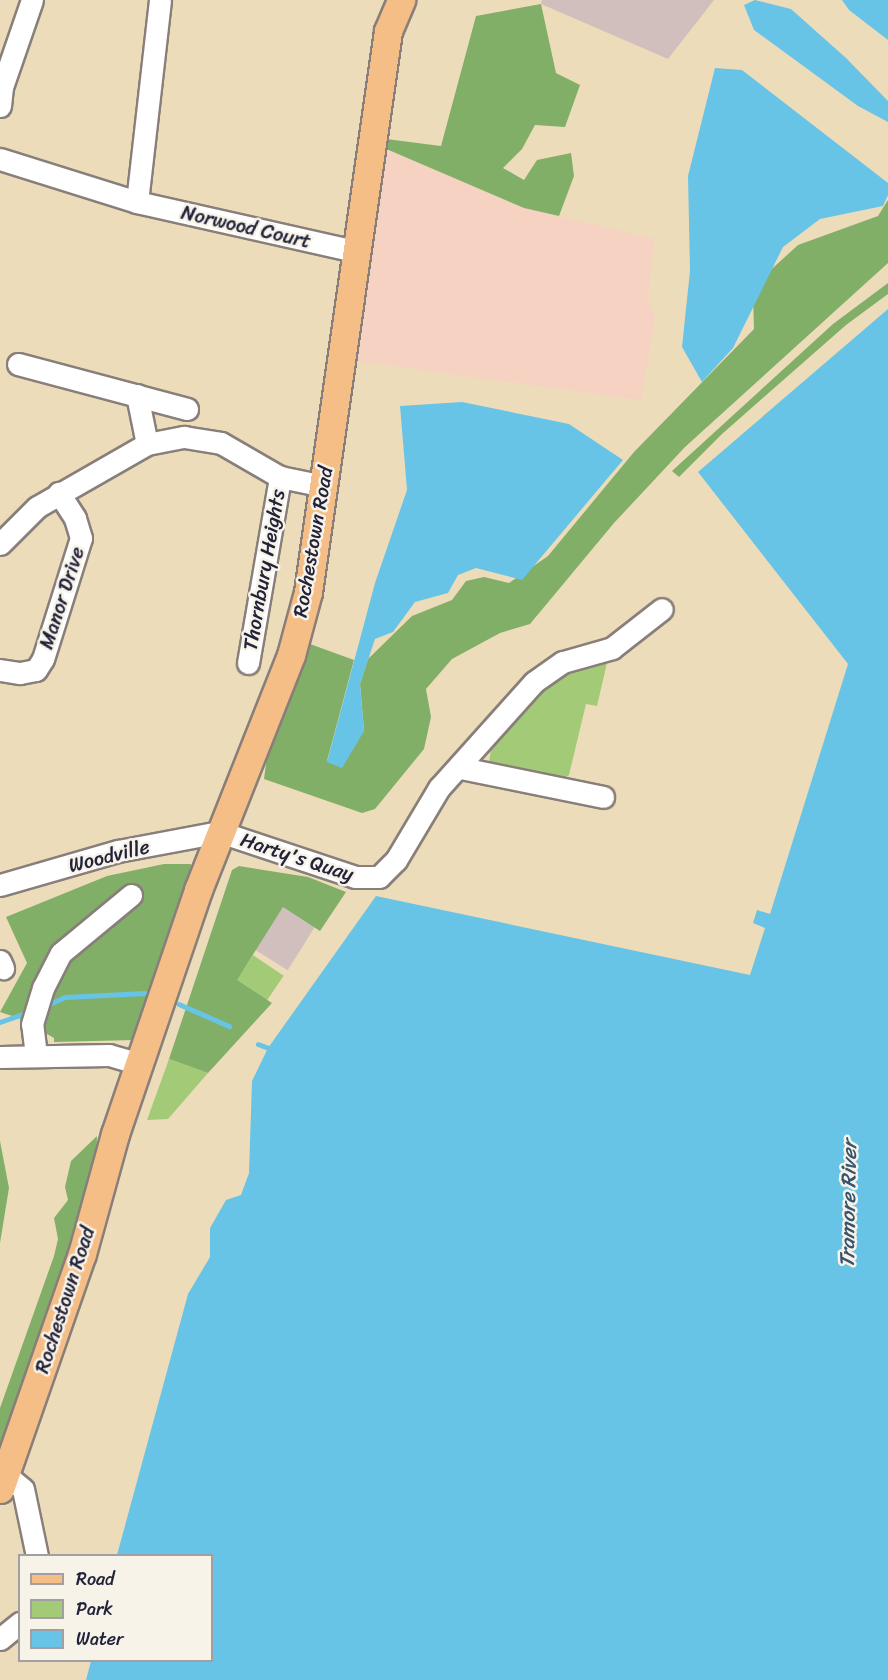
<!DOCTYPE html>
<html>
<head>
<meta charset="utf-8">
<style>
	body { margin:0 }
	#map { position:relative; width:888px; height:1680px; overflow:hidden; background:#eddcba; font-family:Sriracha,sans-serif }
	div>[style] { position:absolute }
	.built>* { inset:0; background:#f6d2c3 }
	.industrial>* { inset:0; background:#d1bfbd; transform-origin:0 0 }
	.green>* { inset:0; background:#a3cb77; transform-origin:0 0 }
	.forest>* { inset:0; background:#82af68 }
	.water>* { inset:0; background:#68c4e6 }
	.stream>* { height:4.5px; margin:-2.25px; padding:0 2.25px; transform-origin:2.25px; border-radius:2.25px; background:#68c4e6 }
	.roads { filter:drop-shadow(2px 0 #887f7a) drop-shadow(-2px 0 #887f7a) drop-shadow(0 2px #887f7a) drop-shadow(0 -2px #887f7a) }
	.minor>* { height:21px; margin:-10.5px; padding:0 10.5px; transform-origin:10.5px; border-radius:10.5px; background:#fff }
	.major>* { height:27px; margin:-13.5px; padding:0 13.5px; transform-origin:13.5px; border-radius:13.5px; background:#f6be87 }
	span { translate:-50% -50%; white-space:nowrap; text-align:center; line-height:1.15; -webkit-text-stroke:5px #f7f3e8; paint-order:stroke }
	.street-label { font-size:20px; color:#22223b }
	.water-label { font-size:21px; color:#37536e; font-style:italic }
	.legend { position:absolute; left:18px; top:1554px; width:195px; height:108px; box-sizing:border-box; background:#f7f3e8; border:2px solid #a29fa3; margin:0; padding:8px 10px; list-style:none; font-size:18px; color:#22223b }
	.legend li { display:flex; align-items:center; gap:12px; height:30px }
	.legend b { width:30px; border:2px solid #a29fa3 }
</style>
</head>
<body>
<div id="map">
	<div class="built">
		<i style="clip-path:polygon(384px 148px,521px 207px,654px 239px,648px 301px,655px 317px,641px 400px,355px 361px)"></i>
	</div>
	<div class="industrial">
		<i style="clip-path:polygon(542px 0,714px 0,668px 59px,541px 4px)"></i>
		<i style="left:283px;top:906px;width:38px;height:52px;rotate:32deg"></i>
	</div>
	<div class="green">
		<i style="clip-path:polygon(607px 663px,597px 706px,586px 704px,569px 775px,563px 779px,498px 768px,489px 762px,491px 750px,544px 689px,570px 672px)"></i>
		<i style="left:253px;top:955px;width:37px;height:30px;rotate:34deg"></i>
		<i style="clip-path:polygon(169px 1059px,208px 1073px,168px 1119px,147px 1120px)"></i>
	</div>
	<div class="forest">
		<i style="clip-path:polygon(541px 4px,556px 73px,580px 85px,565px 127px,535px 125px,522px 149px,503px 168px,524px 180px,537px 160px,571px 153px,574px 176px,559px 216px,524px 208px,384px 148px,386px 139px,441px 146px,476px 16px)"></i>
		<i style="clip-path:polygon(888px 200px,888px 263px,685px 447px,614px 523px,530px 624px,500px 633px,452px 659px,426px 689px,431px 717px,424px 749px,375px 809px,362px 813px,264px 779px,267px 756px,310px 644px,354px 660px,327px 761px,364px 731px,360px 684px,368px 659px,412px 616px,452px 600px,466px 581px,484px 577px,509px 583px,548px 556px,634px 452px,754px 329px,753px 295px,763px 277px,798px 245px,878px 216px)"></i>
		<i style="clip-path:polygon(888px 283px,888px 294px,846px 325px,722px 434px,679px 477px,672px 471px,833px 324px)"></i>
		<i style="clip-path:polygon(164px 864px,191px 864px,187px 897px,134px 1040px,54px 1042px,54px 1038px,21px 1019px,0 1012px,27px 963px,6px 917px,107px 876px)"></i>
		<i style="clip-path:polygon(239px 866px,308px 877px,346px 892px,320px 931px,283px 907px,237px 980px,272px 1003px,208px 1073px,169px 1059px,232px 870px)"></i>
		<i style="clip-path:polygon(97px 1136px,96px 1166px,85px 1213px,0 1461px,0 1408px,54px 1256px,58px 1239px,54px 1218px,68px 1200px,65px 1187px,71px 1161px)"></i>
		<i style="clip-path:polygon(0 1141px,9px 1188px,0 1243px)"></i>
	</div>
	<div class="water">
		<i style="clip-path:polygon(755px 0,791px 9px,846px 58px,888px 101px,888px 122px,858px 106px,754px 30px,744px 5px)"></i>
		<i style="clip-path:polygon(842px 0,888px 0,888px 40px,849px 10px)"></i>
		<i style="clip-path:polygon(715px 68px,742px 70px,888px 183px,888px 195px,883px 206px,820px 219px,783px 247px,733px 348px,702px 382px,682px 347px,690px 271px,688px 176px)"></i>
		<i style="clip-path:polygon(888px 309px,888px 1680px,86px 1680px,91px 1661px,212px 1660px,212px 1556px,117px 1555px,188px 1294px,210px 1257px,210px 1228px,226px 1200px,241px 1195px,249px 1173px,252px 1081px,268px 1048px,376px 896px,750px 975px,765px 928px,753px 923px,757px 910px,770px 914px,848px 664px,698px 472px)"></i>
		<i style="clip-path:polygon(462px 402px,569px 424px,623px 460px,522px 580px,476px 568px,458px 575px,448px 593px,415px 602px,393px 632px,375px 639px,360px 684px,364px 731px,342px 768px,327px 762px,375px 583px,407px 490px,400px 406px)"></i>
	</div>
	<div class="stream">
		<i style="left:179px;top:1004px;width:55px;rotate:23.7deg"></i>
		<i style="left:45px;top:1006px;width:22px;rotate:-24deg"></i>
		<i style="left:65px;top:997px;width:80px;rotate:-2.9deg"></i>
		<i style="left:0;top:1022px;width:31px;rotate:-19deg"></i>
		<i style="left:258px;top:1044px;width:15px;rotate:20deg"></i>
	</div>
	<div class="roads">
		<div class="minor">
			<i style="left:0;top:106px;width:19px;rotate:-84deg"></i>
			<i style="left:2px;top:87px;width:92px;rotate:-71deg"></i>
			<i style="left:0;top:159px;width:144px;rotate:17.4deg"></i>
			<i style="left:137px;top:202px;width:223px;rotate:12.7deg"></i>
			<i style="left:137px;top:202px;width:203px;rotate:-83.5deg"></i>
			<i style="left:18px;top:364px;width:175px;rotate:14.9deg"></i>
			<i style="left:137px;top:395px;width:50px;rotate:78.5deg"></i>
			<i style="left:0;top:544px;width:52px;rotate:-45deg"></i>
			<i style="left:37px;top:507px;width:127px;rotate:-29.8deg"></i>
			<i style="left:147px;top:444px;width:38px;rotate:-11deg"></i>
			<i style="left:184px;top:437px;width:37px;rotate:9deg"></i>
			<i style="left:221px;top:443px;width:68px;rotate:30deg"></i>
			<i style="left:280px;top:477px;width:45px;rotate:11.6deg"></i>
			<i style="left:248px;top:663px;width:189px;rotate:-80.2deg"></i>
			<i style="left:0;top:670px;width:20px;rotate:9deg"></i>
			<i style="left:20px;top:673px;width:16px;rotate:-11deg"></i>
			<i style="left:36px;top:670px;width:13px;rotate:-58deg"></i>
			<i style="left:43px;top:659px;width:127px;rotate:-72.6deg"></i>
			<i style="left:81px;top:538px;width:21px;rotate:-107deg"></i>
			<i style="left:75px;top:518px;width:30px;rotate:-123deg"></i>
			<i style="left:461px;top:768px;width:145px;rotate:11.5deg"></i>
			<i style="left:0;top:885px;width:123px;rotate:-16.1deg"></i>
			<i style="left:118px;top:851px;width:104px;rotate:-10.6deg"></i>
			<i style="left:220px;top:832px;width:142px;rotate:18.4deg"></i>
			<i style="left:355px;top:877px;width:24px"></i>
			<i style="left:379px;top:877px;width:24px;rotate:-45deg"></i>
			<i style="left:396px;top:860px;width:84px;rotate:-59.2deg"></i>
			<i style="left:439px;top:788px;width:142px;rotate:-48.1deg"></i>
			<i style="left:534px;top:682px;width:35px;rotate:-35deg"></i>
			<i style="left:563px;top:662px;width:51px;rotate:-15.9deg"></i>
			<i style="left:612px;top:648px;width:63px;rotate:-38deg"></i>
			<i style="left:0;top:961px;width:8px;rotate:67deg"></i>
			<i style="left:36px;top:1055px;width:31px;rotate:-97deg"></i>
			<i style="left:32px;top:1024px;width:38px;rotate:-73deg"></i>
			<i style="left:43px;top:988px;width:39px;rotate:-63deg"></i>
			<i style="left:61px;top:953px;width:91px;rotate:-39.6deg"></i>
			<i style="left:0;top:1057px;width:109px;rotate:-1.1deg"></i>
			<i style="left:109px;top:1055px;width:32px;rotate:16deg"></i>
			<i style="left:5px;top:1474px;width:23px;rotate:40deg"></i>
			<i style="left:23px;top:1489px;width:68px;rotate:78.2deg"></i>
			<i style="left:0;top:1639px;width:26px;rotate:-39deg"></i>
		</div>
		<div class="major">
			<i style="left:0;top:1489px;width:249px;rotate:-70.8deg"></i>
			<i style="left:82px;top:1254px;width:124px;rotate:-74.6deg"></i>
			<i style="left:115px;top:1134px;width:258px;rotate:-71.2deg"></i>
			<i style="left:198px;top:890px;width:253px;rotate:-68.4deg"></i>
			<i style="left:291px;top:655px;width:65px;rotate:-74.9deg"></i>
			<i style="left:308px;top:592px;width:567px;rotate:-81.88deg"></i>
			<i style="left:388px;top:31px;width:34px;rotate:-67deg"></i>
		</div>
	</div>
	<div class="street-label">
		<span style="left:246px;top:227px;rotate:13deg">Norwood Court</span>
		<span style="left:313px;top:542px;rotate:-80deg">Rochestown Road</span>
		<span style="left:264px;top:570px;rotate:-80deg">Thornbury Heights</span>
		<span style="left:62px;top:598px;rotate:-72deg">Manor Drive</span>
		<span style="left:109px;top:856px;rotate:-14deg">Woodville</span>
		<span style="left:297px;top:857px;rotate:18deg">Harty's Quay</span>
		<span style="left:65px;top:1300px;rotate:-72deg">Rochestown Road</span>
	</div>
	<div class="water-label">
		<span style="left:848px;top:1204px;rotate:-89deg">Tramore River</span>
	</div>
	<ul class="legend">
	<li><b style="height:8px;background:#f6be87"></b>Road</li>
	<li><b style="height:16px;background:#a3cb77"></b>Park</li>
	<li><b style="height:16px;background:#68c4e6"></b>Water</li>
	</ul>
</div>
</body>
</html>
